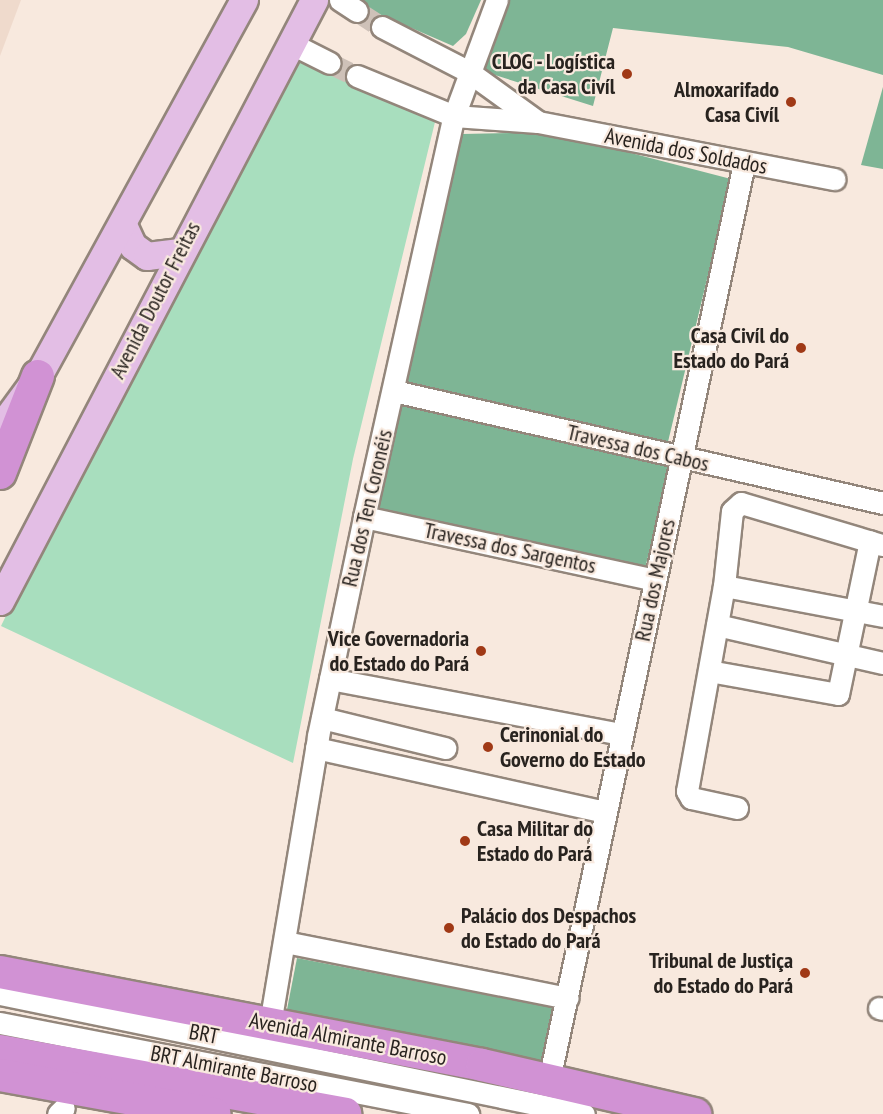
<!DOCTYPE html>
<html>
<head>
<meta charset="utf-8">
<style>
	body { margin:0 }
	#map { position:relative; width:883px; height:1114px; overflow:hidden; background:#f8e9de; font-family:"PT Sans Narrow",sans-serif }
	div>[style] { position:absolute }
	.education>* { inset:0; background:#efdacc }
	.green>* { inset:0; background:#a8debe }
	.forest>* { inset:0; background:#7eb595; transform-origin:0 0 }
	.minor-tunnel>* { height:21px; margin-top:-10.5px; transform-origin:0; background:repeating-linear-gradient(90deg,#cec1b8 0 21px,transparent 0 31px) }
	.roads { filter:drop-shadow(2px 0 #93867b) drop-shadow(-2px 0 #93867b) drop-shadow(0 2px #93867b) drop-shadow(0 -2px #93867b) }
	.minor>* { height:21px; margin:-10.5px; padding:0 10.5px; transform-origin:10.5px; border-radius:10.5px; background:#fff }
	.major>* { height:27px; margin:-13.5px; padding:0 13.5px; transform-origin:13.5px; border-radius:13.5px; background:#e3bee5 }
	.highway>* { height:32px; margin:-16px; padding:0 16px; transform-origin:16px; border-radius:16px; background:#d192d4 }
	.dots>* { width:16px; height:16px; translate:-50% -50%; box-sizing:border-box; border:3px solid #f8e9de; border-radius:50% }
	span { translate:-50% -50%; white-space:nowrap; text-align:center; line-height:1.15; -webkit-text-stroke:4.5px #f8e9de; paint-order:stroke }
	.poi-label { font-size:22px; color:#28231f; font-weight:700 }
	.right { translate:-100% -50%; text-align:right }
	.left { translate:0 -50%; text-align:left }
	.street-label { font-size:22px; color:#28231f }
</style>
</head>
<body>
<div id="map">
	<div class="education">
		<i style="clip-path:polygon(0 0,21px 0,0 56px)"></i>
	</div>
	<div class="green">
		<i style="clip-path:polygon(299px 59px,435px 122px,353px 459px,293px 763px,1px 626px,128px 366px)"></i>
	</div>
	<div class="forest">
		<i style="clip-path:polygon(360px 0,481px 0,466px 34px,453px 46px,370px 10px)"></i>
		<i style="clip-path:polygon(505px 0,883px 0,883px 75px,788px 47px,613px 28px,593px 106px,479px 70px)"></i>
		<i style="clip-path:polygon(883px 87px,883px 169px,861px 165px)"></i>
		<i style="clip-path:polygon(550px 132px,731px 179px,667px 446px,407px 383px,462px 134px)"></i>
		<i style="left:401px;top:398px;width:278px;height:116px;rotate:14deg"></i>
		<i style="left:297px;top:958px;width:260px;height:58px;rotate:11deg"></i>
	</div>
	<div class="minor-tunnel">
		<i style="left:357px;top:11px;width:30px;rotate:33deg"></i>
		<i style="left:330px;top:63px;width:30px;rotate:26deg"></i>
	</div>
	<div class="roads">
		<div class="minor">
			<i style="left:340px;top:0;width:20px;rotate:33deg"></i>
			<i style="left:382px;top:27px;width:98px;rotate:27.3deg"></i>
			<i style="left:469px;top:72px;width:85px;rotate:35.9deg"></i>
			<i style="left:292px;top:44px;width:42px;rotate:26.6deg"></i>
			<i style="left:357px;top:76px;width:105px;rotate:22.4deg"></i>
			<i style="left:454px;top:116px;width:84px;rotate:4.1deg"></i>
			<i style="left:538px;top:122px;width:302px;rotate:10.9deg"></i>
			<i style="left:394px;top:391px;width:502px;rotate:12.9deg"></i>
			<i style="left:364px;top:517px;width:298px;rotate:12.2deg"></i>
			<i style="left:724px;top:586px;width:75px;rotate:-83.9deg"></i>
			<i style="left:732px;top:511px;width:12px;rotate:-42deg"></i>
			<i style="left:741px;top:503px;width:147px;rotate:16.6deg"></i>
			<i style="left:717px;top:625px;width:170px;rotate:12.9deg"></i>
			<i style="left:709px;top:671px;width:131px;rotate:10.1deg"></i>
			<i style="left:838px;top:694px;width:156px;rotate:-78.2deg"></i>
			<i style="left:330px;top:679px;width:296px;rotate:10.7deg"></i>
			<i style="left:322px;top:718px;width:127px;rotate:13.7deg"></i>
			<i style="left:316px;top:748px;width:295px;rotate:12.5deg"></i>
			<i style="left:737px;top:808px;width:47px;rotate:-167.7deg"></i>
			<i style="left:691px;top:798px;width:8px;rotate:-120deg"></i>
			<i style="left:687px;top:791px;width:208px;rotate:-79.8deg"></i>
			<i style="left:724px;top:586px;width:162px;rotate:10.7deg"></i>
			<i style="left:285px;top:942px;width:288px;rotate:11.2deg"></i>
			<i style="left:0;top:994px;width:596px;rotate:11.61deg"></i>
			<i style="left:879px;top:1008px;width:4px;rotate:14deg"></i>
			<i style="left:0;top:1023px;width:477px;rotate:11deg"></i>
			<i style="left:270px;top:1024px;width:292px;rotate:-80.5deg"></i>
			<i style="left:318px;top:736px;width:224px;rotate:-78.1deg"></i>
			<i style="left:364px;top:517px;width:411px;rotate:-77.4deg"></i>
			<i style="left:454px;top:116px;width:124px;rotate:-69.7deg"></i>
			<i style="left:549px;top:1080px;width:938px;rotate:-77.99deg"></i>
			<i style="left:58px;top:1114px;width:8px;rotate:-45deg"></i>
		</div>
		<div class="major">
			<i style="left:123px;top:225px;width:23px;rotate:65deg"></i>
			<i style="left:133px;top:246px;width:17px;rotate:36deg"></i>
			<i style="left:147px;top:256px;width:31px;rotate:-7deg"></i>
			<i style="left:0;top:428px;width:64px;rotate:-53.8deg"></i>
			<i style="left:38px;top:376px;width:429px;rotate:-61.3deg"></i>
			<i style="left:0;top:601px;width:678px;rotate:-62.41deg"></i>
		</div>
		<div class="highway">
			<i style="left:0;top:473px;width:104px;rotate:-68.6deg"></i>
			<i style="left:0;top:972px;width:491px;rotate:10.9deg"></i>
			<i style="left:482px;top:1065px;width:219px;rotate:13deg"></i>
			<i style="left:0;top:1051px;width:351px;rotate:10.3deg"></i>
			<i style="left:0;top:1075px;width:218px;rotate:10.3deg"></i>
		</div>
	</div>
	<div class="dots">
		<i style="left:627px;top:74px;background:#a03916"></i>
		<i style="left:791px;top:102px;background:#a03916"></i>
		<i style="left:801px;top:348px;background:#a03916"></i>
		<i style="left:481px;top:651px;background:#a03916"></i>
		<i style="left:488px;top:747px;background:#a03916"></i>
		<i style="left:465px;top:841px;background:#a03916"></i>
		<i style="left:449px;top:928px;background:#a03916"></i>
		<i style="left:805px;top:973px;background:#a03916"></i>
	</div>
	<div class="poi-label">
		<span class="right" style="left:615px;top:74px">CLOG - Logística<br>da Casa Civíl</span>
		<span class="right" style="left:779px;top:102px">Almoxarifado<br>Casa Civíl</span>
		<span class="right" style="left:789px;top:348px">Casa Civíl do<br>Estado do Pará</span>
		<span class="right" style="left:469px;top:651px">Vice Governadoria<br>do Estado do Pará</span>
		<span class="left" style="left:500px;top:747px">Cerinonial do<br>Governo do Estado</span>
		<span class="left" style="left:477px;top:841px">Casa Militar do<br>Estado do Pará</span>
		<span class="left" style="left:461px;top:928px">Palácio dos Despachos<br>do Estado do Pará</span>
		<span class="right" style="left:793px;top:973px">Tribunal de Justiça<br>do Estado do Pará</span>
	</div>
	<div class="street-label">
		<span style="left:686px;top:151px;rotate:11deg">Avenida dos Soldados</span>
		<span style="left:155px;top:300px;rotate:-63deg">Avenida Doutor Freitas</span>
		<span style="left:638px;top:448px;rotate:13deg">Travessa dos Cabos</span>
		<span style="left:367px;top:508px;rotate:-77deg">Rua dos Ten Coronéis</span>
		<span style="left:510px;top:548px;rotate:12deg">Travessa dos Sargentos</span>
		<span style="left:655px;top:580px;rotate:-78deg">Rua dos Majores</span>
		<span style="left:204px;top:1034px;rotate:11deg">BRT</span>
		<span style="left:348px;top:1039px;rotate:11deg">Avenida Almirante Barroso</span>
		<span style="left:234px;top:1069px;rotate:11deg">BRT Almirante Barroso</span>
	</div>
</div>
</body>
</html>
